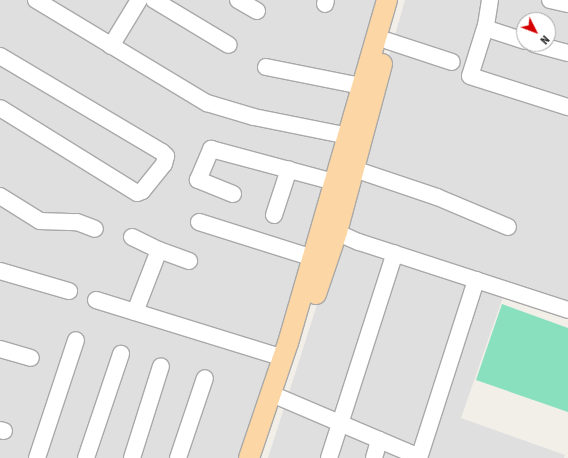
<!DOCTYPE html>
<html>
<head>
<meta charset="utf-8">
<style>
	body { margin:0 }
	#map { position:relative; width:568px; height:458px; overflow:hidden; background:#f2efe9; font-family:"Source Sans 3",sans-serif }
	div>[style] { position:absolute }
	.residential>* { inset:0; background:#e0dfdf }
	.pitch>* { inset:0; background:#88e0be }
	.roads { filter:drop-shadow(1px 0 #a9a9a9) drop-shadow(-1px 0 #a9a9a9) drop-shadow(0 1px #a9a9a9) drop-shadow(0 -1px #a9a9a9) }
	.minor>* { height:16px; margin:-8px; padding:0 8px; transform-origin:8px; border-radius:8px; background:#fff }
	.major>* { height:20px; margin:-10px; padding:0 10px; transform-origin:10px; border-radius:10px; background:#fcd6a4 }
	span { translate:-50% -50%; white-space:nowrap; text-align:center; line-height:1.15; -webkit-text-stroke:3.5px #fff; paint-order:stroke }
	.north { position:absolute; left:516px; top:12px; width:40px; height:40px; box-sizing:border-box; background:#fff; border:1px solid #a7a7a7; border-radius:50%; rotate:132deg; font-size:11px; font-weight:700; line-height:16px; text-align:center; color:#222 }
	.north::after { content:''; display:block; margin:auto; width:14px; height:18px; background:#d40000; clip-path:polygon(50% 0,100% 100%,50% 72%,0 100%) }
</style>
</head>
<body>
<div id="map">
	<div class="residential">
		<i style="clip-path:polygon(0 0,27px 0,204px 107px,342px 141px,240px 458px,0 458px)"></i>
		<i style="clip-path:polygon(43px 0,379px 0,343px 130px,207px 99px)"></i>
		<i style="clip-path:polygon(evenodd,405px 0,568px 0,568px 307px,340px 229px,405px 0,524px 20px,548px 20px,548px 44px,524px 44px,524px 20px)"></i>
		<i style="clip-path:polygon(338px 239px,504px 294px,461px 418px,565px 455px,564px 458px,268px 458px)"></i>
	</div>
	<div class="pitch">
		<i style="clip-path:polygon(502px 304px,568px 328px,568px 412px,476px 380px)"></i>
	</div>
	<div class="roads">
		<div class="minor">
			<i style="left:36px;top:0;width:200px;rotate:31.1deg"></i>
			<i style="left:207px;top:103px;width:49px;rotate:16.6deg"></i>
			<i style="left:254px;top:117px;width:106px;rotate:11.4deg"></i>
			<i style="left:154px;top:0;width:87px;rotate:31deg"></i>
			<i style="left:238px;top:0;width:22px;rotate:30deg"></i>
			<i style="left:490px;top:0;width:25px;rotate:99deg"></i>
			<i style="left:486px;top:25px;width:4px;rotate:63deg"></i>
			<i style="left:488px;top:29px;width:38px;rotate:18deg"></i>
			<i style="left:550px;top:0;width:18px;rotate:13deg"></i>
			<i style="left:325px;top:4px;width:4px;rotate:-76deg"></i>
			<i style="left:486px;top:25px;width:53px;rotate:107.4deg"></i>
			<i style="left:470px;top:76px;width:103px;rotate:17.6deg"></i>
			<i style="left:388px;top:41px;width:67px;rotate:18.2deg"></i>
			<i style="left:534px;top:44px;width:35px;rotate:15deg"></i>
			<i style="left:111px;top:46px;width:54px;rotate:-58.7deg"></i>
			<i style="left:0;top:56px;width:188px;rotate:30.7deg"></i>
			<i style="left:162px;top:152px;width:6px;rotate:45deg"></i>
			<i style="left:166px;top:156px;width:8px;rotate:104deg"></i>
			<i style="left:164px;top:164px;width:35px;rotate:129deg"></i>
			<i style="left:142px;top:191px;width:5px;rotate:158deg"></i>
			<i style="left:137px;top:193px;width:161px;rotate:-148.2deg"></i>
			<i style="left:266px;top:67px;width:97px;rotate:11.3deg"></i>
			<i style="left:354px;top:169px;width:88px;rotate:18.6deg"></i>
			<i style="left:437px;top:197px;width:77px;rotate:22.9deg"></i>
			<i style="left:233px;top:194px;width:38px;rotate:-158deg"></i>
			<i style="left:198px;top:180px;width:34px;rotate:-67deg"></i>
			<i style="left:211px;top:149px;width:127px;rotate:15deg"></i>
			<i style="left:0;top:196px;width:47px;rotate:32deg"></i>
			<i style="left:40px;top:221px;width:37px;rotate:2deg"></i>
			<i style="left:77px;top:222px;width:19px;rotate:21deg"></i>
			<i style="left:274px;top:215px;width:48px;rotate:-71.9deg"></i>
			<i style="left:199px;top:222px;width:120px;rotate:17.5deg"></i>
			<i style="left:327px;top:228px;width:35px;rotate:24deg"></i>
			<i style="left:359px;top:242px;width:220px;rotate:18deg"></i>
			<i style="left:132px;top:237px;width:30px;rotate:26deg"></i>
			<i style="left:0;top:271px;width:72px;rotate:16.2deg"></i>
			<i style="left:96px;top:300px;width:196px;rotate:17.2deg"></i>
			<i style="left:135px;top:312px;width:66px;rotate:-68.8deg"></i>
			<i style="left:159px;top:250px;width:32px;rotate:20deg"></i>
			<i style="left:0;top:349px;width:32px;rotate:16deg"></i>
			<i style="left:281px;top:398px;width:150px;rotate:23.1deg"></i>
			<i style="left:0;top:430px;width:4px;rotate:14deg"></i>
			<i style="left:37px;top:458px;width:124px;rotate:-71.7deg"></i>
			<i style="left:86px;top:458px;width:110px;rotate:-71.4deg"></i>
			<i style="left:132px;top:458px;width:96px;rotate:-72.5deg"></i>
			<i style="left:178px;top:458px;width:84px;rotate:-71.4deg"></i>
			<i style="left:329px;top:458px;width:215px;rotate:-72.2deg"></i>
			<i style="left:374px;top:458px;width:19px;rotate:-74deg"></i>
			<i style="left:419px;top:458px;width:187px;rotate:-72.2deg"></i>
		</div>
		<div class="major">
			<i style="left:316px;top:294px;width:65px;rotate:-71.3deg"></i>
			<i style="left:337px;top:232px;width:174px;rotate:-75deg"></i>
			<i style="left:249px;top:458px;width:121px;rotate:-71.3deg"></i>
			<i style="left:288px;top:343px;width:357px;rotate:-73.9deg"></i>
		</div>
	</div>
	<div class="north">N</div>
</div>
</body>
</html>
